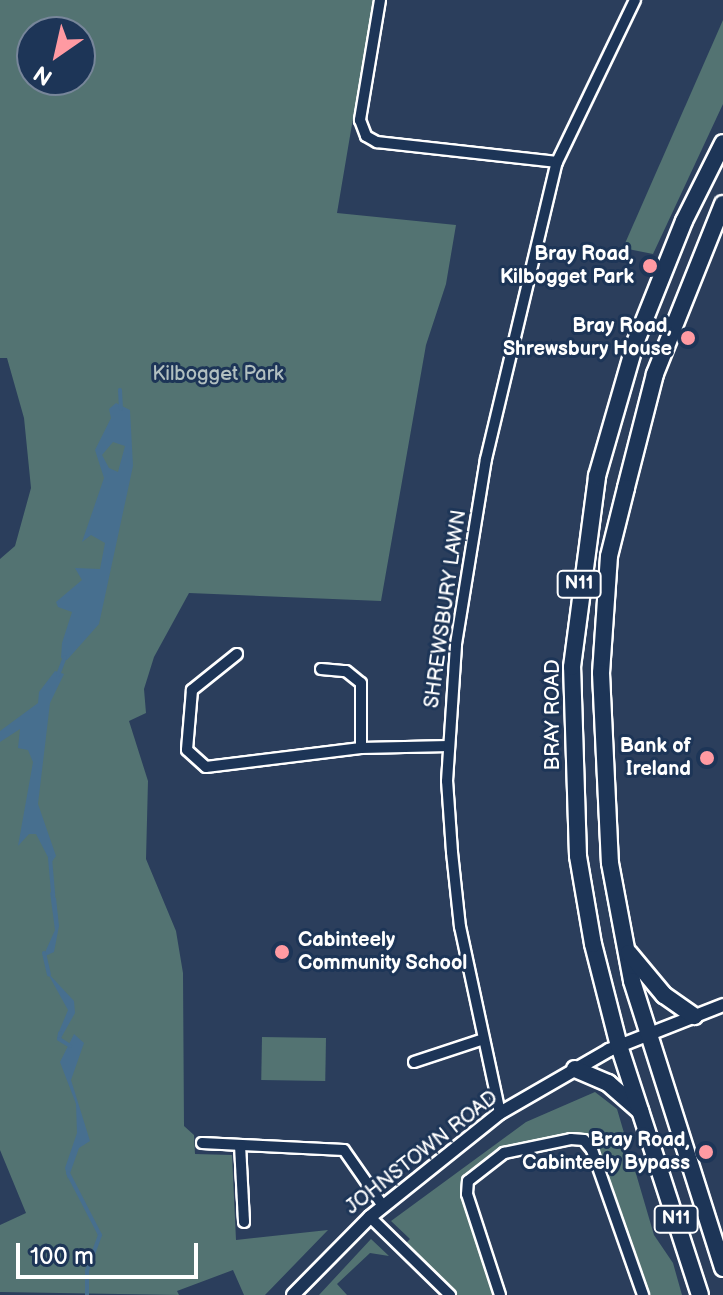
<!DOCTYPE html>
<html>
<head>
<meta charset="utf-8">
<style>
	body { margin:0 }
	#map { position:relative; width:723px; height:1295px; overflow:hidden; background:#2b3e5c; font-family:"Balsamiq Sans",sans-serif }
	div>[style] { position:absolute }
	.green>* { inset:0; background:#537372; transform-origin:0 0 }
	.water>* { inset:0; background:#476f8f }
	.stream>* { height:4px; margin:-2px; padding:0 2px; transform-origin:2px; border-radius:2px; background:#476f8f }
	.roads { filter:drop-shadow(2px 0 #fff) drop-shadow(-2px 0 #fff) drop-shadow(0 2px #fff) drop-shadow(0 -2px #fff) }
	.minor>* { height:10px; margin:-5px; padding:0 5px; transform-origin:5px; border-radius:5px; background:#1d3557 }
	.tertiary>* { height:12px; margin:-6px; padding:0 6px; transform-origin:6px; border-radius:6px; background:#1d3557 }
	.trunk>* { height:16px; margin:-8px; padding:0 8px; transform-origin:8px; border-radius:8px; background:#1d3557 }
	.dots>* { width:22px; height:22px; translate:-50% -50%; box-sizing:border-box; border:4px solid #1d3557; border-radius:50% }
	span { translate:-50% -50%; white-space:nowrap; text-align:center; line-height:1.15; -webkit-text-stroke:6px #1d3557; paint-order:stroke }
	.shield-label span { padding:2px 6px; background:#1d3557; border:2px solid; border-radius:6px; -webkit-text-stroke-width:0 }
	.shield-label { font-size:18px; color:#fff; font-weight:700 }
	.poi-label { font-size:20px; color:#fff; font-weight:700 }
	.right { translate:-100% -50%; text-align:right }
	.left { translate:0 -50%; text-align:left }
	.park-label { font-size:20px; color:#b2c0c0 }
	.street-label { font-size:20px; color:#fff }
	.north { position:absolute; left:16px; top:16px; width:80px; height:80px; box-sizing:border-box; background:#1d3557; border:2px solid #77869a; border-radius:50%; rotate:214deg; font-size:22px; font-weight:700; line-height:32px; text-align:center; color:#fff }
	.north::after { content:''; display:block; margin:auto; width:28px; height:36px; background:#ff9aa2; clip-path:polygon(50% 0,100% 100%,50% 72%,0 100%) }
	.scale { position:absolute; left:16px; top:1243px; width:182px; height:36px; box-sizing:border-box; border:4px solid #fff; border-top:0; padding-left:10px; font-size:24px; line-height:28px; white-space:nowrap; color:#fff; -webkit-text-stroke:6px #1d3557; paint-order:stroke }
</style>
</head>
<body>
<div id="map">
	<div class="green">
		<i style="clip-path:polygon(evenodd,0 0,373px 0,337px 213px,456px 225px,446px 284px,426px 345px,381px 601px,189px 593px,154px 657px,144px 689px,146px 713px,129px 721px,148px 781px,146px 859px,176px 931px,183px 973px,184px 1126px,194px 1135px,195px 1154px,232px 1155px,236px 1240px,328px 1230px,265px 1295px,244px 1295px,233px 1270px,177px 1291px,179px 1295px,0 1292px,0 1225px,26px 1213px,0 1150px,0 559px,15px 546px,31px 488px,24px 418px,7px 358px,0 358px,0 0,32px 32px,80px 32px,80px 80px,32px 80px,32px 32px)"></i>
		<i style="clip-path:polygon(723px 20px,723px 104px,653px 254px,623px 248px)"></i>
		<i style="left:262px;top:1037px;width:64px;height:43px;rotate:1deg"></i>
		<i style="clip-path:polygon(595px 1092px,617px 1109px,654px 1235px,673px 1263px,682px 1295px,648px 1295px,597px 1152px,575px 1132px,494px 1151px,468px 1171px,461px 1182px,461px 1198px,496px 1295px,457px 1295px,405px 1244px,410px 1239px,391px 1221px,526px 1122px)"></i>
		<i style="clip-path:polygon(371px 1239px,389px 1256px,370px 1253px,337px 1284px,347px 1295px,319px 1295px)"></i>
	</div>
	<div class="water">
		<i style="clip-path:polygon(evenodd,116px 403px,130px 410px,133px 466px,99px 624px,67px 660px,61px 658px,62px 643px,72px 612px,58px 607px,56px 602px,82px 580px,75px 568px,100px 569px,105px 543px,91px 535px,82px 542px,104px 478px,95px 450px,111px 418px,109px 409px,116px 403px,113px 442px,125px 446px,118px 472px,109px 468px,102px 455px,113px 442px)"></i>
		<i style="clip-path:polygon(55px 671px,64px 674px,50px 703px,38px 804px,56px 856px,51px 863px,36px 834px,29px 834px,18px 846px,33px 762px,28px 750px,18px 748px,20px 729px,0 742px,0 731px,38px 703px,39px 692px)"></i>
		<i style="clip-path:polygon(50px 892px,56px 898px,59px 926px,54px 952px,43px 957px,55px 930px)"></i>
		<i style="clip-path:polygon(47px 972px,74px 1001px,75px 1013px,61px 1038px,58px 1034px,68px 1010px)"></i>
		<i style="clip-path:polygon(74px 1034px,84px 1043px,71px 1080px,90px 1141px,79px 1148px,68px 1179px,65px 1168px,77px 1133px,76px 1104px,60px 1062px)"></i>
	</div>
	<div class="stream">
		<i style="left:120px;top:390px;width:19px;rotate:87deg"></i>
		<i style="left:58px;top:675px;width:19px;rotate:-69deg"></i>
		<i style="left:50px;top:858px;width:38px;rotate:85deg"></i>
		<i style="left:44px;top:953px;width:22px;rotate:77deg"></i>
		<i style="left:60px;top:1033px;width:6px;rotate:99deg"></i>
		<i style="left:59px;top:1039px;width:13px;rotate:32deg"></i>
		<i style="left:68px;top:1173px;width:70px;rotate:62.7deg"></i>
		<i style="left:100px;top:1235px;width:38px;rotate:110deg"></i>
		<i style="left:87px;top:1271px;width:24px;rotate:90deg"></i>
	</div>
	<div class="roads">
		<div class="minor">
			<i style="left:380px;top:0;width:122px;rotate:99.5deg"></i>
			<i style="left:360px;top:120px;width:17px;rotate:69deg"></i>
			<i style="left:366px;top:136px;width:13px;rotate:29deg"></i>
			<i style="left:377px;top:142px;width:181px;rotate:6.3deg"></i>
			<i style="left:237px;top:654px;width:58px;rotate:141.3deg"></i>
			<i style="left:192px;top:690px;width:60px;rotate:94.8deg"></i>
			<i style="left:187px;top:750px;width:25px;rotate:42deg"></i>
			<i style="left:206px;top:767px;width:156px;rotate:-7deg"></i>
			<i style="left:361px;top:748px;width:88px;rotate:-1.3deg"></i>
			<i style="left:321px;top:669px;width:25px;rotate:5deg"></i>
			<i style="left:346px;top:671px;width:19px;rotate:39deg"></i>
			<i style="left:361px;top:683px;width:65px;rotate:90deg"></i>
			<i style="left:414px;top:1062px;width:71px;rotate:-18.2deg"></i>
			<i style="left:500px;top:1113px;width:190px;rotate:-102.1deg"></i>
			<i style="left:460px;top:927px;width:75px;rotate:-96.1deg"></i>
			<i style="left:452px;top:852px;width:71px;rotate:-94deg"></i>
			<i style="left:447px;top:781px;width:137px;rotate:-86.2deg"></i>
			<i style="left:456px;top:644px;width:187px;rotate:-80.8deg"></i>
			<i style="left:486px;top:459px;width:305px;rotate:-76.6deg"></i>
			<i style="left:557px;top:162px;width:180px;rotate:-64.3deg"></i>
			<i style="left:202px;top:1143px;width:142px;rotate:2.8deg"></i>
			<i style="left:344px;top:1150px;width:68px;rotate:55.1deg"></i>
			<i style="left:240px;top:1145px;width:77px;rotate:87deg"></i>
			<i style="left:370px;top:1217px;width:112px;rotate:44.3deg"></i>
			<i style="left:500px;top:1295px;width:106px;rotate:-108.1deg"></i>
			<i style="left:467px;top:1194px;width:13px;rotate:-86deg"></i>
			<i style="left:468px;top:1181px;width:46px;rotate:-37.9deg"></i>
			<i style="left:504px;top:1153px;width:68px;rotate:-11.8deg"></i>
			<i style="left:571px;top:1139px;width:13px;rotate:4deg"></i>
			<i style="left:584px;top:1140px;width:13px;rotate:51deg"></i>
			<i style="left:592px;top:1150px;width:154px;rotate:70.6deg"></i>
		</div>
		<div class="tertiary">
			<i style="left:293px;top:1295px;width:110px;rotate:-45.4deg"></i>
			<i style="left:370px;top:1217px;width:166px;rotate:-38.7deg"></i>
			<i style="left:500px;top:1113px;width:126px;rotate:-30deg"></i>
			<i style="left:609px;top:1050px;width:123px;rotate:-21.5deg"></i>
		</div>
		<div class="trunk">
			<i style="left:723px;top:204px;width:183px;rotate:111.8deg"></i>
			<i style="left:655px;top:374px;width:118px;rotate:104.3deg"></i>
			<i style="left:626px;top:488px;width:70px;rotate:104deg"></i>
			<i style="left:609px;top:556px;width:117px;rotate:93.9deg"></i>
			<i style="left:601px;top:673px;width:190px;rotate:87.3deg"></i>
			<i style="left:610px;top:863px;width:120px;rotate:79.4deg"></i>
			<i style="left:632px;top:981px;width:301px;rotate:72.4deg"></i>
			<i style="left:629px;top:953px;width:55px;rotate:50.2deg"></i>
			<i style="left:664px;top:995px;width:37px;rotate:35deg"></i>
			<i style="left:575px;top:1069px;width:36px;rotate:23deg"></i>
			<i style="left:608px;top:1083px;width:43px;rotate:41.2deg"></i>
			<i style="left:700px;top:1295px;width:262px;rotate:-108deg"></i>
			<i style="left:619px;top:1046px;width:105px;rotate:-104.3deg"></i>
			<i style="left:593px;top:944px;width:89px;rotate:-99.7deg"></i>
			<i style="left:578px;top:856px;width:189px;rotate:-91.8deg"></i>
			<i style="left:572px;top:667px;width:193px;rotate:-82.5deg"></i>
			<i style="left:597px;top:476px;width:141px;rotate:-73.9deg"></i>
			<i style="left:636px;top:341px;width:129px;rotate:-68.2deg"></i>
			<i style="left:684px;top:221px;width:87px;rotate:-63.4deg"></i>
		</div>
	</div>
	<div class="dots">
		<i style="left:650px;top:266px;background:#ff9aa2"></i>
		<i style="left:688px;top:338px;background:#ff9aa2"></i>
		<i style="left:707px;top:758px;background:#ff9aa2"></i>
		<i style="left:282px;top:952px;background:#ff9aa2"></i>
		<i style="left:706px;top:1152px;background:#ff9aa2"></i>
	</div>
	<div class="shield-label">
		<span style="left:579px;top:584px">N11</span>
		<span style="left:676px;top:1219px">N11</span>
	</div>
	<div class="poi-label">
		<span class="right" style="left:634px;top:266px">Bray Road,<br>Kilbogget Park</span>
		<span class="right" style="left:672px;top:338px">Bray Road,<br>Shrewsbury House</span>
		<span class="right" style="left:691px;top:758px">Bank of<br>Ireland</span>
		<span class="left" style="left:298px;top:952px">Cabinteely<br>Community School</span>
		<span class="right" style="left:690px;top:1152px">Bray Road,<br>Cabinteely Bypass</span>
	</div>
	<div class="park-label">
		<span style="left:218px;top:374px">Kilbogget Park</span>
	</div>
	<div class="street-label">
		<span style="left:446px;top:609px;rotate:-82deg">SHREWSBURY LAWN</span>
		<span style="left:553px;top:715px;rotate:-90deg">BRAY ROAD</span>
		<span style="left:422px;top:1153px;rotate:-38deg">JOHNSTOWN ROAD</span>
	</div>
	<div class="north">N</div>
	<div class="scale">100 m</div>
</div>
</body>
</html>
